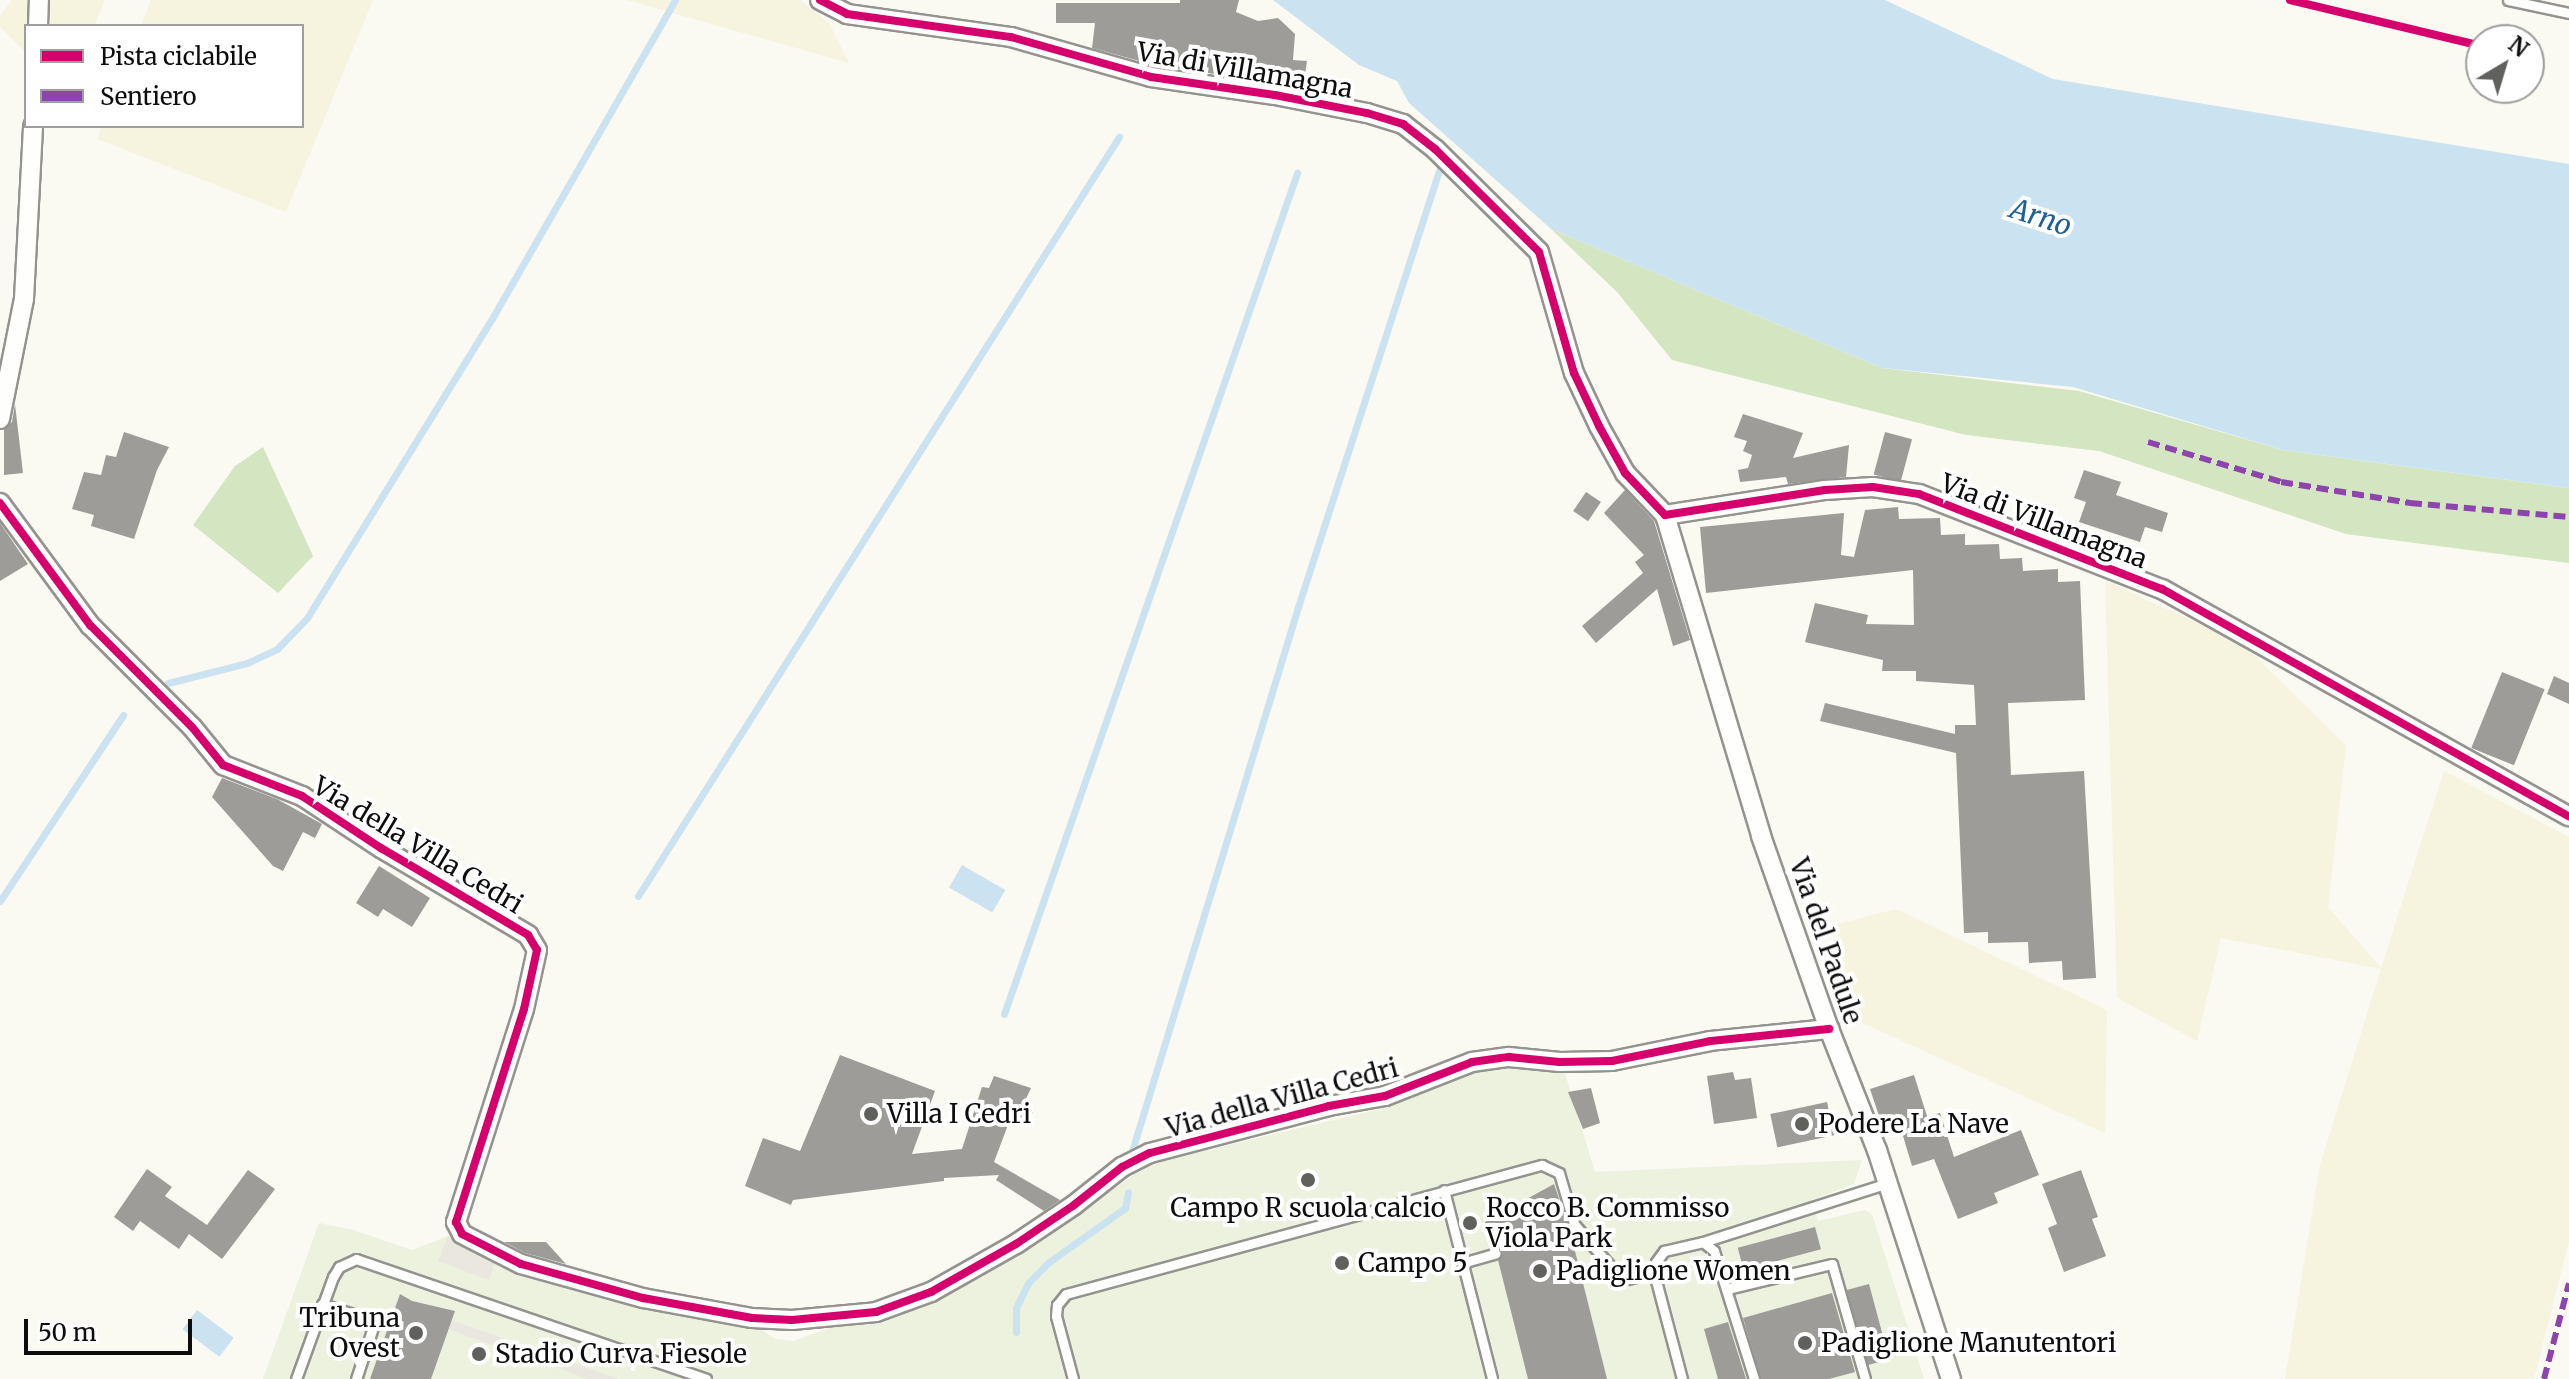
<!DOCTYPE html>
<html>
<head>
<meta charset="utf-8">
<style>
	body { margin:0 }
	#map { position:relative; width:2569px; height:1379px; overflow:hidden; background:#faf9f2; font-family:Merriweather,serif }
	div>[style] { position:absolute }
	.farmland>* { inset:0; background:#f6f4df }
	.forest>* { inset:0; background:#d4e5c2 }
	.pitch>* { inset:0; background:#ecf2dd }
	.plaza>* { inset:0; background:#eae7de }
	.water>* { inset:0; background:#cbe3f1; transform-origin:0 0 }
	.stream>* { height:7px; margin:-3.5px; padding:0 3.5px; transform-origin:3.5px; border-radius:3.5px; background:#cbe3f1 }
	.building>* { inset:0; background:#9d9c98; transform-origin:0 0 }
	.roads { filter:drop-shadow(2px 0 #949390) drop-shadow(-2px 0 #949390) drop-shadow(0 2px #949390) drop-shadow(0 -2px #949390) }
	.service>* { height:9px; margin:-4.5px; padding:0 4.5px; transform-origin:4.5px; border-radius:4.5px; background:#fefefd }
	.minor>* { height:18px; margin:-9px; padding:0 9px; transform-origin:9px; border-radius:9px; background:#fefefd }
	.quiet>* { height:6px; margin-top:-3px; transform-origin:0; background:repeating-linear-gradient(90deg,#8e44ad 0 12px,transparent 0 18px) }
	.cycleway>* { height:8px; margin:-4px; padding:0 4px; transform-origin:4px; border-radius:4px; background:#d6006c }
	.dots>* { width:22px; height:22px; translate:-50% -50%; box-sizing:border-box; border:4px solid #fff; border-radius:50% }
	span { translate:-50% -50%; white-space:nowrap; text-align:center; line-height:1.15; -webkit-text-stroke:8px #fff; paint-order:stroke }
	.street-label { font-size:26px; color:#0d0d0d }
	.poi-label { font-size:26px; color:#0d0d0d }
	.left { translate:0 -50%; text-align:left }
	.right { translate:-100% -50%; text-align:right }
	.water-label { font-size:28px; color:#206095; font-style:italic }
	.legend { position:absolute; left:24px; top:24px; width:280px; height:104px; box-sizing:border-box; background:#fff; border:2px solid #9e9e9e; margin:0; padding:10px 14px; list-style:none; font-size:24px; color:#0d0d0d }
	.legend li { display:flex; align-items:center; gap:16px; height:40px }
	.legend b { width:40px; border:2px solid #9e9e9e }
	.north { position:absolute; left:2465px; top:24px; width:80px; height:80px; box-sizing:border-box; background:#fff; border:2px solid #9e9e9e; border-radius:50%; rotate:38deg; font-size:22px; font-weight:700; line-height:32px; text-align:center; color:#0d0d0d }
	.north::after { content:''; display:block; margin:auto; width:28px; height:36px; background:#60605d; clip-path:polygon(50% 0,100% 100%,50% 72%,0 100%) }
	.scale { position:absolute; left:24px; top:1319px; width:168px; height:36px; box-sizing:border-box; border:4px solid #0d0d0d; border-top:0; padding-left:10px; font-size:24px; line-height:28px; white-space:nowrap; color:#0d0d0d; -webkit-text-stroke:6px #fff; paint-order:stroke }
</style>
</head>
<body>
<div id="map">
	<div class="farmland">
		<i style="clip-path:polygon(12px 0,105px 0,94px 26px,26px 26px,26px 53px,0 27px,0 16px)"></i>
		<i style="clip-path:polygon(151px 0,373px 0,286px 212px,97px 139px,102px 126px,302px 126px,302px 26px,141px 26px)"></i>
		<i style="clip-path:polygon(627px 0,800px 0,829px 23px,849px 63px)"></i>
		<i style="clip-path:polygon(2105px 580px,2244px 645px,2346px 746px,2328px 907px,2381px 968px,2444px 771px,2569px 837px,2569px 1241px,2534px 1379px,2285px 1379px,2320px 1165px,2381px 969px,2221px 938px,2197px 1041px,2117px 998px)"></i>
		<i style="clip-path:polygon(1896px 909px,2107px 1010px,2105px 1133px,1847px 1016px,1834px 925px)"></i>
	</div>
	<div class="forest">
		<i style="clip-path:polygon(1551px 229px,1882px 368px,2079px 391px,2283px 450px,2569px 488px,2569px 563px,2346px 534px,2099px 451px,1966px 435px,1672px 360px,1617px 292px)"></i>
		<i style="clip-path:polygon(263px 447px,313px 556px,278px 593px,193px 525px,235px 466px)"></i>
	</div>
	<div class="pitch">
		<i style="clip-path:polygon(1522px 1067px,1564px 1070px,1595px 1172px,1862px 1160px,1854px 1184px,1811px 1200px,1818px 1221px,1865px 1210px,1872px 1214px,1924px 1379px,263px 1379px,319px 1223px,353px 1230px,412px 1250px,448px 1236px,501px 1261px,752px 1323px,775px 1339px,794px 1341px,846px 1322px,911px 1308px,948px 1293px,1023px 1252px,1139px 1171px,1165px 1160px,1376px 1110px,1476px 1071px)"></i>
	</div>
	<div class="plaza">
		<i style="clip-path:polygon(448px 1236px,496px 1259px,489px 1280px,438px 1261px)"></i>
		<i style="clip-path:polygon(451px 1320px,619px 1379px,588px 1379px,448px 1329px)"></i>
	</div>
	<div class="water">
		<i style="clip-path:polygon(1273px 0,1885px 0,2053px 79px,2569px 164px,2569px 488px,2283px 450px,2073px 387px,1882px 368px,1551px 229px,1409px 103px,1397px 81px,1359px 65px)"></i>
		<i style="left:962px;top:865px;width:50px;height:26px;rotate:30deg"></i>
		<i style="left:197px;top:1310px;width:46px;height:24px;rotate:37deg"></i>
	</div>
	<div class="stream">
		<i style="left:168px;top:683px;width:81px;rotate:-14.2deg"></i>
		<i style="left:247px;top:663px;width:33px;rotate:-25deg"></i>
		<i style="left:277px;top:649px;width:43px;rotate:-45.9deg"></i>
		<i style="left:307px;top:618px;width:356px;rotate:-58.3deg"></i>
		<i style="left:494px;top:315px;width:363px;rotate:-60.1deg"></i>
		<i style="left:638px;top:896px;width:899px;rotate:-57.64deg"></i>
		<i style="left:0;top:901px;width:223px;rotate:-56.5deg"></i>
		<i style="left:1004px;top:1014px;width:891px;rotate:-70.79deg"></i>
		<i style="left:1132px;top:1151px;width:569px;rotate:-73.03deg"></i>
		<i style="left:1298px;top:607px;width:459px;rotate:-72.1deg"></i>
		<i style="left:1016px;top:1332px;width:24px;rotate:-90deg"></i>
		<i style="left:1016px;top:1308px;width:28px;rotate:-64deg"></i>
		<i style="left:1028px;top:1283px;width:30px;rotate:-45deg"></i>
		<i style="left:1049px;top:1262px;width:93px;rotate:-35.4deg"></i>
		<i style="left:1125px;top:1208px;width:16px;rotate:-79deg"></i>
	</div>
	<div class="building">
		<i style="clip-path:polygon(1180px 0,1239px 0,1236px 12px,1258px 21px,1278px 18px,1295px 34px,1293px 60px,1307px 61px,1303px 87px,1154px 65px,1092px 48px,1095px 23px,1056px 23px,1056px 3px,1180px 3px)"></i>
		<i style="clip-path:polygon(15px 404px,23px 473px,4px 475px,4px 430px,12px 422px)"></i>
		<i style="clip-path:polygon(1743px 414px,1803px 433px,1793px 458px,1849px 445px,1846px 477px,1788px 484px,1786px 477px,1740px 482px,1738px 470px,1748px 468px,1752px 455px,1743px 451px,1747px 441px,1734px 437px)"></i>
		<i style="clip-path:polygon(124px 432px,169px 447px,157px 470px,134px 539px,91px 526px,94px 515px,72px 509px,84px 472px,101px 475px,106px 455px,116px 457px)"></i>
		<i style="left:1885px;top:432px;width:28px;height:44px;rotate:15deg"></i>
		<i style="clip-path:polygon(2084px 470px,2121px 482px,2116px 495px,2168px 513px,2162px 532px,2145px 527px,2140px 542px,2079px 522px,2086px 502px,2074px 498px)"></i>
		<i style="clip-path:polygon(1625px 490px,1654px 521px,1690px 640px,1673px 646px,1657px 589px,1596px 643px,1582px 626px,1643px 573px,1635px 562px,1644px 555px,1604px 513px)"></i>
		<i style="left:1586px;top:492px;width:18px;height:23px;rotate:34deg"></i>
		<i style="clip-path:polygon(1898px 507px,1899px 519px,1940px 518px,1941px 535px,1965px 534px,1965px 545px,1999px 544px,2000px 559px,2022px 558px,2023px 571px,2058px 569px,2058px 582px,2080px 581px,2085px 700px,2008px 703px,2011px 775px,2084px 771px,2096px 978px,2063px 980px,2062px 961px,2029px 963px,2028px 942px,1988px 943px,1988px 932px,1964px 933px,1956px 753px,1820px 721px,1825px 703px,1955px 734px,1955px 725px,1976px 725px,1974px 685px,1916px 681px,1916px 671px,1882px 671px,1883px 660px,1805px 642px,1815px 603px,1868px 615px,1866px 624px,1914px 625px,1913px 570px,1706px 593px,1700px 527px,1844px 513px,1841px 555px,1854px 557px,1865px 510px)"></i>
		<i style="clip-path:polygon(0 523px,28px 564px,0 581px)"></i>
		<i style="left:2502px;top:672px;width:46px;height:82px;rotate:22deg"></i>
		<i style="clip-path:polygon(2554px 676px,2569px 683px,2569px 704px,2547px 694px)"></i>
		<i style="clip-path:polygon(222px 778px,277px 799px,322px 824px,315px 838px,303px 832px,283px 871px,273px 866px,212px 797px)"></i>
		<i style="clip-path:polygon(379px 866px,430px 898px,412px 927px,383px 909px,378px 917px,356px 903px)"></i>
		<i style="clip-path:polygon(840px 1055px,935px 1091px,912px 1154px,962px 1149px,982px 1087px,989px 1088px,994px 1076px,1031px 1088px,1023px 1105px,1033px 1113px,1022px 1125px,1011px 1117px,994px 1162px,1060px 1200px,1044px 1211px,996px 1180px,999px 1175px,944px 1178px,944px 1181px,793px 1200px,791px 1205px,745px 1186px,763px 1138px,800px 1151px)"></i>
		<i style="clip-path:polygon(1733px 1072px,1735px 1080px,1751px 1078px,1757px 1118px,1714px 1124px,1707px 1076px)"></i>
		<i style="clip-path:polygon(1914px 1075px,1927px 1116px,1940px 1113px,1954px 1157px,2021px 1130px,2039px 1175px,1994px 1193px,1998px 1203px,1958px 1219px,1934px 1159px,1912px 1166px,1900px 1126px,1884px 1131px,1870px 1089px)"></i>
		<i style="clip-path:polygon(1591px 1088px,1600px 1123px,1583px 1129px,1568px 1092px)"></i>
		<i style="left:1827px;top:1102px;width:34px;height:58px;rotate:78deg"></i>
		<i style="clip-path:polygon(147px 1169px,172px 1187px,165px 1196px,207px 1225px,248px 1170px,275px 1189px,222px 1259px,189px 1234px,179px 1249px,140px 1221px,133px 1231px,114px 1217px)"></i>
		<i style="clip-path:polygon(2081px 1170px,2098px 1217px,2092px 1219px,2106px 1256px,2064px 1272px,2048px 1228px,2057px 1224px,2042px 1184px)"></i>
		<i style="clip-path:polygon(1554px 1184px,1570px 1231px,1607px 1379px,1528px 1379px,1498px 1260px,1503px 1252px,1494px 1246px,1485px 1222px)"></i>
		<i style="left:1815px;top:1227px;width:23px;height:80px;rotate:75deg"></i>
		<i style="clip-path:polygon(504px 1242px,546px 1242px,566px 1264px,525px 1253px)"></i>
		<i style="left:1869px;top:1284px;width:78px;height:23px;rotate:75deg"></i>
		<i style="clip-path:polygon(1832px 1293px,1855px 1372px,1829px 1379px,1761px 1379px,1743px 1318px)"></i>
		<i style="clip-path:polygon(400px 1294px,412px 1301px,455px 1311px,431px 1379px,370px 1379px)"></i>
		<i style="clip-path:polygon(1728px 1322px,1746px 1379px,1718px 1379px,1704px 1329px)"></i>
	</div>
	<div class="roads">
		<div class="service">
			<i style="left:2508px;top:0;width:62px;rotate:12deg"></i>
			<i style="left:1444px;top:1190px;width:195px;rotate:75.7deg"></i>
			<i style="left:1703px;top:1242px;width:194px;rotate:-17.7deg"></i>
			<i style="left:1462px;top:1263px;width:35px;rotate:-16deg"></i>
			<i style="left:1654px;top:1273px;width:11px;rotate:-80deg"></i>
			<i style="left:1656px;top:1262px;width:14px;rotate:-54deg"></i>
			<i style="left:1664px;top:1251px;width:40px;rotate:-13deg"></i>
			<i style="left:1703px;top:1242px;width:14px;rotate:39deg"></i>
			<i style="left:1714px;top:1251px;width:134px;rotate:72.6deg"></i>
			<i style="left:1727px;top:1289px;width:108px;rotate:-13.4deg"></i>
			<i style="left:1832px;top:1264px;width:120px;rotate:74deg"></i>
			<i style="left:322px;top:1304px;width:56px;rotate:17.8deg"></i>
			<i style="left:375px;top:1321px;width:61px;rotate:108.1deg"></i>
			<i style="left:296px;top:1379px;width:109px;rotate:-70.1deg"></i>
			<i style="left:333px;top:1277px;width:12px;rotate:-59deg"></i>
			<i style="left:339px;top:1267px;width:19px;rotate:-25deg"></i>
			<i style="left:356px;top:1259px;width:370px;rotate:18.9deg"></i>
			<i style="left:1073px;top:1379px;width:65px;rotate:-105.1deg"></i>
			<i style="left:1056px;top:1316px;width:11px;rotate:-85deg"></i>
			<i style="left:1057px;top:1305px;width:14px;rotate:-51deg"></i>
			<i style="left:1066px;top:1294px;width:493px;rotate:-15.2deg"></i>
			<i style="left:1542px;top:1165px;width:19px;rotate:25deg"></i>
			<i style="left:1559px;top:1173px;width:53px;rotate:73.6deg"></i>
			<i style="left:1574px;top:1224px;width:58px;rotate:49.2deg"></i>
			<i style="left:1612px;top:1268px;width:19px;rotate:36deg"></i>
			<i style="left:1627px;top:1279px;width:28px;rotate:-13deg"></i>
			<i style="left:1654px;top:1273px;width:110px;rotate:75.2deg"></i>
		</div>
		<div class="minor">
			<i style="left:820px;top:0;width:30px;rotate:27deg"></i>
			<i style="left:847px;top:14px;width:166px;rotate:8deg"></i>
			<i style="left:1011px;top:37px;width:146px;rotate:15.9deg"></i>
			<i style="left:1151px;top:77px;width:125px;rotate:8.3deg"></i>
			<i style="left:1275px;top:95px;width:94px;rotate:11.1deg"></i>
			<i style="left:1367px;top:113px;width:38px;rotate:17deg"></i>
			<i style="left:1403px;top:124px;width:41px;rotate:38deg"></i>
			<i style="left:1435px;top:149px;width:146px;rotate:44.7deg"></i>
			<i style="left:1539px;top:252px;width:126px;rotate:73.9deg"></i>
			<i style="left:1574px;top:373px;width:59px;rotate:64.7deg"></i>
			<i style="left:1599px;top:426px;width:54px;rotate:61deg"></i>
			<i style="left:1625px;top:473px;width:58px;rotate:46.4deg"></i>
			<i style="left:1665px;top:515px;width:335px;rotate:73.3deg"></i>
			<i style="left:1761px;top:836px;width:205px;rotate:70.6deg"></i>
			<i style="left:1829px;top:1029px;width:130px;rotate:68.4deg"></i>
			<i style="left:1877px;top:1150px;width:241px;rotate:72.1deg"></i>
			<i style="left:38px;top:26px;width:26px;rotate:-88deg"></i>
			<i style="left:0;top:419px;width:122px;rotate:-78.7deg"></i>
			<i style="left:24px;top:299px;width:173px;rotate:-87deg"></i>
			<i style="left:0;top:503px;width:152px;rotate:53.6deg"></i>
			<i style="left:90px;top:625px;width:144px;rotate:45deg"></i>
			<i style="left:192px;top:727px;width:49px;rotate:50.8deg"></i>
			<i style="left:223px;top:765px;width:85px;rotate:21.4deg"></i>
			<i style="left:302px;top:796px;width:95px;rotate:33.4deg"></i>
			<i style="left:381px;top:848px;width:171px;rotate:30.6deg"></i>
			<i style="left:528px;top:935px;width:17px;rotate:59deg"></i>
			<i style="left:537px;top:950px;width:60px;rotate:102.4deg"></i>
			<i style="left:524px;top:1009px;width:224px;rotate:107.7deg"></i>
			<i style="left:456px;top:1222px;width:13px;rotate:63deg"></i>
			<i style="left:462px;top:1234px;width:66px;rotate:27deg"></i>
			<i style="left:521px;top:1264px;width:127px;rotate:15.6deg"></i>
			<i style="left:643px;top:1298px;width:111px;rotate:10.4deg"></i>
			<i style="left:752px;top:1318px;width:40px;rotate:2.9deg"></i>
			<i style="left:792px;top:1320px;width:84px;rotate:-5.4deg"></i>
			<i style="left:876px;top:1312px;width:59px;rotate:-20deg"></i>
			<i style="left:931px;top:1292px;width:98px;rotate:-29.5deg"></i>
			<i style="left:1016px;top:1244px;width:70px;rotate:-33.9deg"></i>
			<i style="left:1074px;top:1205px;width:61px;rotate:-38.4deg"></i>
			<i style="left:1122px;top:1167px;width:31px;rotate:-27deg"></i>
			<i style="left:1150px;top:1153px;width:185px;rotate:-14.7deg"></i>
			<i style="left:1329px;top:1106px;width:57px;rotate:-10.1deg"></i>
			<i style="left:1385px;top:1096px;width:93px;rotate:-21.3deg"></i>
			<i style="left:1472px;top:1062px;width:37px;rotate:-8deg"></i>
			<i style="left:1509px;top:1057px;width:51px;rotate:5.6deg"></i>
			<i style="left:1560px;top:1062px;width:52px;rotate:-1.1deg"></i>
			<i style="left:1612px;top:1061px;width:100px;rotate:-11.5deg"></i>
			<i style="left:1710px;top:1041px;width:120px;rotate:-5.8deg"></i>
			<i style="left:1665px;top:515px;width:162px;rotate:-8.9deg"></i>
			<i style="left:1825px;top:490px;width:48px;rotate:-3.6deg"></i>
			<i style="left:1873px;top:487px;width:47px;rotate:8.7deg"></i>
			<i style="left:1919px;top:494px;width:261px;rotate:21.4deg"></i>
			<i style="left:2162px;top:589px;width:466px;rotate:29.2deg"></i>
		</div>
	</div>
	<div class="quiet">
		<i style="left:2148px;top:442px;width:139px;rotate:16.7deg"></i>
		<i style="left:2281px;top:482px;width:131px;rotate:9.2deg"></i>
		<i style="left:2410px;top:503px;width:160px;rotate:5deg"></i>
		<i style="left:2544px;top:1379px;width:99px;rotate:-75.4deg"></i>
	</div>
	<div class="cycleway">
		<i style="left:820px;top:0;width:30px;rotate:27deg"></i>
		<i style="left:847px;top:14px;width:166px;rotate:8deg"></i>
		<i style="left:1011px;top:37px;width:146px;rotate:15.9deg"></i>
		<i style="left:1151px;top:77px;width:125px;rotate:8.3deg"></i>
		<i style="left:1275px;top:95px;width:94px;rotate:11.1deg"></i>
		<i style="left:1367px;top:113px;width:38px;rotate:17deg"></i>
		<i style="left:1403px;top:124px;width:41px;rotate:38deg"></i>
		<i style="left:1435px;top:149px;width:146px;rotate:44.7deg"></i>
		<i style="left:1539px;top:252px;width:126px;rotate:73.9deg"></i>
		<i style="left:1574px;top:373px;width:59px;rotate:64.7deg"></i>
		<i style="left:1599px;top:426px;width:54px;rotate:61deg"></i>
		<i style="left:1625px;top:473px;width:58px;rotate:46.4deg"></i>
		<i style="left:1665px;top:515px;width:162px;rotate:-8.9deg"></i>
		<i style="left:1825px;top:490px;width:48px;rotate:-3.6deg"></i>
		<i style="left:1873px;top:487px;width:47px;rotate:8.7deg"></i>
		<i style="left:1919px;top:494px;width:261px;rotate:21.4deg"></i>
		<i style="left:2162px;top:589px;width:466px;rotate:29.2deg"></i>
		<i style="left:2290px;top:0;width:196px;rotate:13.5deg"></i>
		<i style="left:0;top:503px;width:152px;rotate:53.6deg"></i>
		<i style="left:90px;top:625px;width:144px;rotate:45deg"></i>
		<i style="left:192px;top:727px;width:49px;rotate:50.8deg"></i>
		<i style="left:223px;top:765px;width:85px;rotate:21.4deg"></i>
		<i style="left:302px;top:796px;width:95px;rotate:33.4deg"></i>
		<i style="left:381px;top:848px;width:171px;rotate:30.6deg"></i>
		<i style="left:528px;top:935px;width:17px;rotate:59deg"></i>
		<i style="left:537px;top:950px;width:60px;rotate:102.4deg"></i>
		<i style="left:524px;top:1009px;width:224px;rotate:107.7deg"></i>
		<i style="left:456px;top:1222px;width:13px;rotate:63deg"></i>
		<i style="left:462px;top:1234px;width:66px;rotate:27deg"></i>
		<i style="left:521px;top:1264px;width:127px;rotate:15.6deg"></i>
		<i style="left:643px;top:1298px;width:111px;rotate:10.4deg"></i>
		<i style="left:752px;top:1318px;width:40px;rotate:2.9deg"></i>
		<i style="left:792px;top:1320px;width:84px;rotate:-5.4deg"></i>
		<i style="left:876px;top:1312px;width:59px;rotate:-20deg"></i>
		<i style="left:931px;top:1292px;width:98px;rotate:-29.5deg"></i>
		<i style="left:1016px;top:1244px;width:70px;rotate:-33.9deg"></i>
		<i style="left:1074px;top:1205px;width:61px;rotate:-38.4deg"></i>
		<i style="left:1122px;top:1167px;width:31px;rotate:-27deg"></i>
		<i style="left:1150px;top:1153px;width:185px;rotate:-14.7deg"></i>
		<i style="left:1329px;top:1106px;width:57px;rotate:-10.1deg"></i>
		<i style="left:1385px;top:1096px;width:93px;rotate:-21.3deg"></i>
		<i style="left:1472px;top:1062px;width:37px;rotate:-8deg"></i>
		<i style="left:1509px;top:1057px;width:51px;rotate:5.6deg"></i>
		<i style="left:1560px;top:1062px;width:52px;rotate:-1.1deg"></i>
		<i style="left:1612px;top:1061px;width:100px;rotate:-11.5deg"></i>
		<i style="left:1710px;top:1041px;width:120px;rotate:-5.8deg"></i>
	</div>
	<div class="dots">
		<i style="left:871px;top:1114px;background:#60605d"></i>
		<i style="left:1802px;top:1124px;background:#60605d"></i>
		<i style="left:1308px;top:1180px;background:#60605d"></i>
		<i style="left:1470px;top:1223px;background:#60605d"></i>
		<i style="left:1342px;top:1263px;background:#60605d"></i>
		<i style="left:1540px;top:1271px;background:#60605d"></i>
		<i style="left:416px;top:1333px;background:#60605d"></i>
		<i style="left:1805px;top:1343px;background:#60605d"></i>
		<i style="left:479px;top:1354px;background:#60605d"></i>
	</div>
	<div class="street-label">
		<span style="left:1245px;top:70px;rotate:10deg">Via di Villamagna</span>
		<span style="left:2044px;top:521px;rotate:21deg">Via di Villamagna</span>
		<span style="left:418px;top:845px;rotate:31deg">Via della Villa Cedri</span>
		<span style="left:1826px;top:941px;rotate:71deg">Via del Padule</span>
		<span style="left:1282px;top:1098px;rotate:-15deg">Via della Villa Cedri</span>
	</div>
	<div class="poi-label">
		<span class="left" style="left:887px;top:1114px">Villa I Cedri</span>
		<span class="left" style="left:1818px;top:1124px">Podere La Nave</span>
		<span style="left:1308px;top:1208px">Campo R scuola calcio</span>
		<span class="left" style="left:1486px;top:1223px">Rocco B. Commisso<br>Viola Park</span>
		<span class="left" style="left:1358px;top:1263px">Campo 5</span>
		<span class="left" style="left:1556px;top:1271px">Padiglione Women</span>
		<span class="right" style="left:400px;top:1333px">Tribuna<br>Ovest</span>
		<span class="left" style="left:1821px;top:1343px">Padiglione Manutentori</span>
		<span class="left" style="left:495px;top:1354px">Stadio Curva Fiesole</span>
	</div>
	<div class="water-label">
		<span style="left:2041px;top:217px;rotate:18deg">Arno</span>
	</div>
	<ul class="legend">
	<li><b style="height:10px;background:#d6006c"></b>Pista ciclabile</li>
	<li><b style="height:10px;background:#8e44ad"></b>Sentiero</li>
	</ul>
	<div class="north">N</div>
	<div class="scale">50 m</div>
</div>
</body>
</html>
